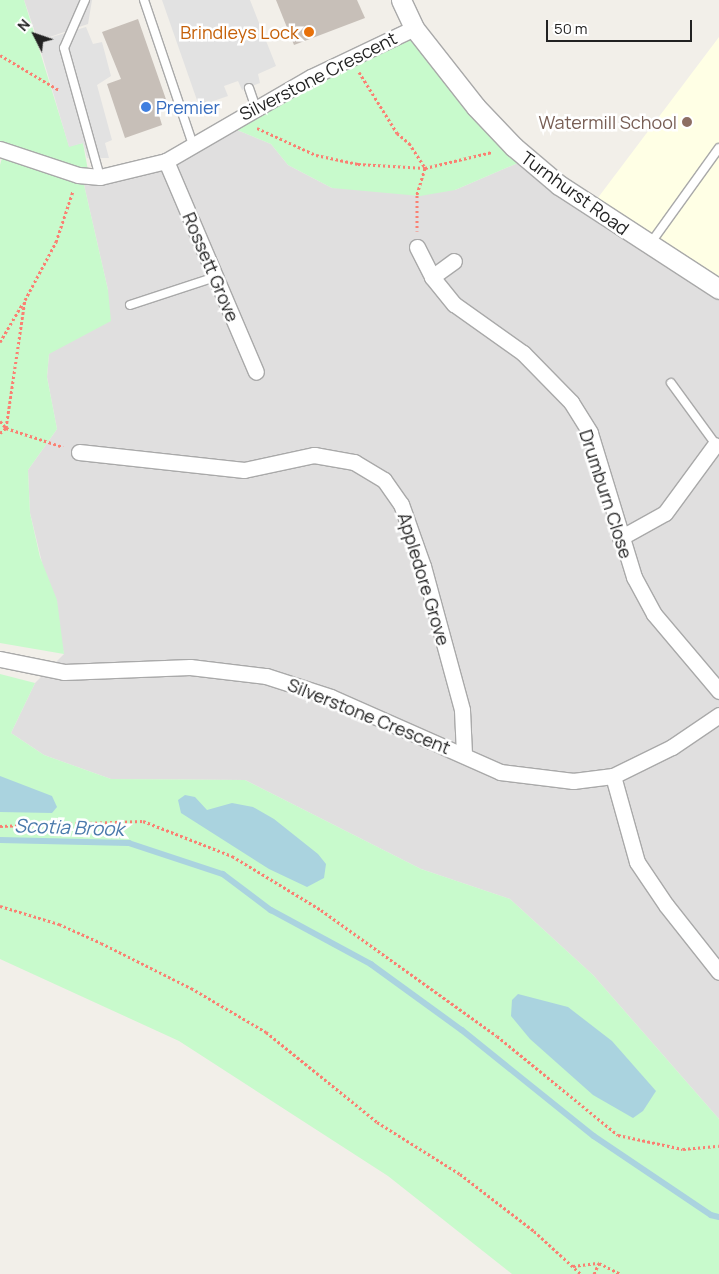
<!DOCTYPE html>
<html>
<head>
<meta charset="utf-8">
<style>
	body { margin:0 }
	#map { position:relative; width:719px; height:1274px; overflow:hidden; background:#f2efe9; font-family:Manrope,sans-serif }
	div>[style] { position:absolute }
	.residential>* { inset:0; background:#e0dfdf }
	.education>* { inset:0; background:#ffffe5 }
	.park>* { inset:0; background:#c8facc }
	.parking>* { inset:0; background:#e2e2e2 }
	.water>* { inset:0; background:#aad3df }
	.stream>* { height:5.5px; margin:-2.75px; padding:0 2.75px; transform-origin:2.75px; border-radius:2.75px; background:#aad3df }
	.building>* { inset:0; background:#c7bfb8 }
	.path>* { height:3px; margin-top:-1.5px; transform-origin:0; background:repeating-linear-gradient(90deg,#fa8072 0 2.5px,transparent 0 5px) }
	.roads { filter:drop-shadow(1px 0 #a9a9a9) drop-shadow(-1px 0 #a9a9a9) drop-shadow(0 1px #a9a9a9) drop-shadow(0 -1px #a9a9a9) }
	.service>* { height:8px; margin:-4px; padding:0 4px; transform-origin:4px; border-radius:4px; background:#fff }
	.minor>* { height:15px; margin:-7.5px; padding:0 7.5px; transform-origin:7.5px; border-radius:7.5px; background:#fff }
	.tertiary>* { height:19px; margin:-9.5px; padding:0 9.5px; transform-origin:9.5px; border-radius:9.5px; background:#fff }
	.dots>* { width:14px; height:14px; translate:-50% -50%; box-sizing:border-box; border:2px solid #fff; border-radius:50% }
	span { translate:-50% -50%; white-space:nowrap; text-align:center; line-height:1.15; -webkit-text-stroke:5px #fff; paint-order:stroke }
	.food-label { font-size:18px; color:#c56008 }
	.right { translate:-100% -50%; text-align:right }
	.street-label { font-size:18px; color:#222 }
	.shop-label { font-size:18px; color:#366cbe }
	.left { translate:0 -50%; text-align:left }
	.education-label { font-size:18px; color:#785e54 }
	.water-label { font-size:19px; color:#4a7aab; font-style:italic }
	.north { position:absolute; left:10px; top:10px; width:50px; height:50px; -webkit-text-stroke:4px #fff; paint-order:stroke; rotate:311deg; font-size:14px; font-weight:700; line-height:20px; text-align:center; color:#222 }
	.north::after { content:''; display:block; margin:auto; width:18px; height:22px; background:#222; clip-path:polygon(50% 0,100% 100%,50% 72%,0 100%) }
	.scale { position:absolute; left:546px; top:20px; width:146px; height:22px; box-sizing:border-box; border:2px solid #222; border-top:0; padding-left:6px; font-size:15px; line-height:18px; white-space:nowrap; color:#222; -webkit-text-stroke:4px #fff; paint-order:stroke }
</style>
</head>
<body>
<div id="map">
	<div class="residential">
		<i style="clip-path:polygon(24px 0,92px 0,88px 24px,38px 41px)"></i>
		<i style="clip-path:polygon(225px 125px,271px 144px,288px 165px,332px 188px,455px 190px,527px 159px,719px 289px,719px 1119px,593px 975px,510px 899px,421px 869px,245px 780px,111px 779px,44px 755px,11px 733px,35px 683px,64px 654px,30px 513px,28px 470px,57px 429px,47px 377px,49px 354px,108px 290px,82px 176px,122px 174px)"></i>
	</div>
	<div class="education">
		<i style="clip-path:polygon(719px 37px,719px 295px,591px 207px)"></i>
	</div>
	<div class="park">
		<i style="clip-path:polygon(0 0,24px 0,69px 146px,83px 143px,89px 176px,82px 176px,108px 290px,111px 321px,49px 354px,47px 377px,57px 429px,28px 470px,30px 513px,40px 557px,57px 600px,64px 654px,0 643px,0 165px,4px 151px,0 149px)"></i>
		<i style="clip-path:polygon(414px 28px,527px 159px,455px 190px,420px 196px,332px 188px,288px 165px,271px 144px,225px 125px)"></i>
		<i style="clip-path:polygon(0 674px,35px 683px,11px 733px,44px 755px,111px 779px,245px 780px,421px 869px,510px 899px,593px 975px,719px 1119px,719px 1274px,512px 1274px,388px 1176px,179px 1041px,0 959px)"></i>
	</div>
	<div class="parking">
		<i style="clip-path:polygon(162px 0,250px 0,276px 66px,258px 74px,260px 83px,242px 90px,238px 81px,224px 86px,228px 96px,199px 106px)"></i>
		<i style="clip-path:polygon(86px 27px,93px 44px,102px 42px,111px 76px,97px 85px,112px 140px,105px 143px,109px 158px,87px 158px,83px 143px,69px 147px,38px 41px)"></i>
	</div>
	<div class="water">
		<i style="clip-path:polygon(0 776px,52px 796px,57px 807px,52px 813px,0 812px)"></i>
		<i style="clip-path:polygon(185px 795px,195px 797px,207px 810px,232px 803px,253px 807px,274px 819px,318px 854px,326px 864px,324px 878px,307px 887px,269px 869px,181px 813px,178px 800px)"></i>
		<i style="clip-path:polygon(518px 994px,568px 1007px,612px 1041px,656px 1091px,643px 1111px,633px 1118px,593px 1095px,530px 1039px,511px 1016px,512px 1000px)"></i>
	</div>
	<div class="stream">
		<i style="left:0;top:840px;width:129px;rotate:1.3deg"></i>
		<i style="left:129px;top:843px;width:99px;rotate:18.3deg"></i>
		<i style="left:223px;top:874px;width:60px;rotate:36.9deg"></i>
		<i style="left:271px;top:910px;width:114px;rotate:28.4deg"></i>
		<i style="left:371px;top:964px;width:112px;rotate:36deg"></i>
		<i style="left:462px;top:1030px;width:169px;rotate:38.8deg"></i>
		<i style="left:594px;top:1136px;width:141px;rotate:34deg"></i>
		<i style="left:711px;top:1215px;width:8px;rotate:14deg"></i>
	</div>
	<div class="building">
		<i style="clip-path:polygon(276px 0,357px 0,365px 18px,294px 45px)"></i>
		<i style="clip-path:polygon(138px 19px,169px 108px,158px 112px,162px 125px,125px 138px,107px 84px,121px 79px,102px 32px)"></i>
	</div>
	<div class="path">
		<i style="left:0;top:55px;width:69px;rotate:30.7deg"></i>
		<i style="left:359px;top:72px;width:72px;rotate:58.1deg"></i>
		<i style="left:397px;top:133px;width:16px;rotate:40deg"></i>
		<i style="left:409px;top:143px;width:30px;rotate:57deg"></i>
		<i style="left:425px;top:168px;width:28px;rotate:107deg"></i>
		<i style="left:417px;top:195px;width:36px;rotate:90deg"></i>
		<i style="left:257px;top:128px;width:65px;rotate:24.6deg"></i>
		<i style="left:316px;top:155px;width:43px;rotate:12.1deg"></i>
		<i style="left:358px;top:164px;width:67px;rotate:3.4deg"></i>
		<i style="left:425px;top:168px;width:69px;rotate:-13.4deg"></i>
		<i style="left:0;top:342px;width:45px;rotate:-59.5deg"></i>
		<i style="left:0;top:421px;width:9px;rotate:49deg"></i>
		<i style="left:6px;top:428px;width:60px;rotate:18.4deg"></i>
		<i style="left:0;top:433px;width:8px;rotate:-40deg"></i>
		<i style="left:6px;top:428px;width:129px;rotate:-81.6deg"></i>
		<i style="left:25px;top:300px;width:66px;rotate:-61.9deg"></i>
		<i style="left:56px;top:242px;width:54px;rotate:-71.6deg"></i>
		<i style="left:0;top:826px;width:143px;rotate:-2deg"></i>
		<i style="left:143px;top:821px;width:96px;rotate:21.5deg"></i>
		<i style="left:232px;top:856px;width:104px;rotate:31.2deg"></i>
		<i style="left:321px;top:910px;width:216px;rotate:35.6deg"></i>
		<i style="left:497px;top:1036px;width:156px;rotate:39.3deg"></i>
		<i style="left:618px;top:1135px;width:66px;rotate:12.2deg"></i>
		<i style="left:683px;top:1149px;width:36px;rotate:-5deg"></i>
		<i style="left:0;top:906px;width:62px;rotate:17deg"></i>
		<i style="left:59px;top:924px;width:46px;rotate:24.3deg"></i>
		<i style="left:101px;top:943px;width:101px;rotate:26.6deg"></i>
		<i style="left:191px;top:988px;width:87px;rotate:30.4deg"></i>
		<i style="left:266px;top:1032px;width:143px;rotate:39deg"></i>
		<i style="left:377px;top:1122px;width:98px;rotate:32.1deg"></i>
		<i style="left:460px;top:1174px;width:93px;rotate:37.6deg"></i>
		<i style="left:534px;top:1231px;width:64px;rotate:42.5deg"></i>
		<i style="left:573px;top:1266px;width:26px;rotate:-7deg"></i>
		<i style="left:599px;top:1263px;width:25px;rotate:27deg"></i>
		<i style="left:594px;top:1274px;width:12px;rotate:-66deg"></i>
	</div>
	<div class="roads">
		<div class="service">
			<i style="left:85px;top:0;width:52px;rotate:113.6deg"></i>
			<i style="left:64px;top:48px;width:134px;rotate:74.4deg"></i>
			<i style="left:144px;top:0;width:153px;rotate:71.3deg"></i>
			<i style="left:249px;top:88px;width:21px;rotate:71deg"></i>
			<i style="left:650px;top:244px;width:118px;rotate:-54.3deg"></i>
			<i style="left:130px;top:305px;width:89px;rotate:-18.2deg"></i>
			<i style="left:671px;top:383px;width:78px;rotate:53.9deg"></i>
		</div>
		<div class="minor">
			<i style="left:0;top:149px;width:82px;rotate:18.4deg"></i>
			<i style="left:78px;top:175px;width:22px;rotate:5deg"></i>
			<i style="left:100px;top:177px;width:68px;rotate:-13.6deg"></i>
			<i style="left:166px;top:161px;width:168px;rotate:-30.1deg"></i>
			<i style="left:311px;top:77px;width:114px;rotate:-25.4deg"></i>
			<i style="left:166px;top:161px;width:229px;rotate:66.9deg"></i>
			<i style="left:417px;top:247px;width:34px;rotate:63deg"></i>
			<i style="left:432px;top:277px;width:35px;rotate:51deg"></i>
			<i style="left:454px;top:304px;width:85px;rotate:35.4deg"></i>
			<i style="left:523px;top:353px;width:69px;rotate:45.6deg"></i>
			<i style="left:571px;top:402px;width:36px;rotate:58deg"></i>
			<i style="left:590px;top:433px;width:151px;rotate:73deg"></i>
			<i style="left:634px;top:577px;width:42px;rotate:61.6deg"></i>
			<i style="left:654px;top:614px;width:101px;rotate:49.8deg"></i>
			<i style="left:432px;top:277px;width:27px;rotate:-36deg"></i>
			<i style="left:79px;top:452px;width:166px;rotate:6.2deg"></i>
			<i style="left:244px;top:470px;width:72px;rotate:-12.1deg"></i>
			<i style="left:314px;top:455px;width:41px;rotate:9.9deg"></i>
			<i style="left:354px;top:462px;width:35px;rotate:31deg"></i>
			<i style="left:384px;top:480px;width:29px;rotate:55deg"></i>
			<i style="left:401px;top:504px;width:66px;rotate:70.5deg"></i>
			<i style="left:423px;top:566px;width:149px;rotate:74.8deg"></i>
			<i style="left:462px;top:710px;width:44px;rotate:87.4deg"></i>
			<i style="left:620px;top:538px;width:51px;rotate:-29.1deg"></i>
			<i style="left:665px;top:513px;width:84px;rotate:-53.7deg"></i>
			<i style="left:0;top:659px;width:65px;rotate:11.5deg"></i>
			<i style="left:64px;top:672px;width:126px;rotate:-2.3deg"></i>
			<i style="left:190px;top:667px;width:77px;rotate:6.8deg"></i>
			<i style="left:266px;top:676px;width:68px;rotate:17.9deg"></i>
			<i style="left:331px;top:697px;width:185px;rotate:23.9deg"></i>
			<i style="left:500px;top:772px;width:74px;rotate:7deg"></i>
			<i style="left:573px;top:781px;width:40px;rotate:-7.1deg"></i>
			<i style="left:613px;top:776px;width:66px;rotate:-26.2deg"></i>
			<i style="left:672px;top:747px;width:57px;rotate:-34.2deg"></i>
			<i style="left:613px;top:776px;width:89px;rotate:74.4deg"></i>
			<i style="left:637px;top:862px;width:52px;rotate:56deg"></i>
			<i style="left:666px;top:905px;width:85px;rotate:51.7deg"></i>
		</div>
		<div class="tertiary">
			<i style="left:401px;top:0;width:31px;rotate:65deg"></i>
			<i style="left:414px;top:28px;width:100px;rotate:51.9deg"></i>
			<i style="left:476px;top:107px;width:55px;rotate:46.5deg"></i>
			<i style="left:514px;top:147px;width:59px;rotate:40.2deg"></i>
			<i style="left:559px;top:185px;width:191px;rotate:33deg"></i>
		</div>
	</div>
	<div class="dots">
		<i style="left:309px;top:32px;background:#e8710a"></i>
		<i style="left:146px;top:107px;background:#3f7fe0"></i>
		<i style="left:687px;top:122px;background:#8d6e63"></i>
	</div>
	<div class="food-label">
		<span class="right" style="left:299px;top:32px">Brindleys Lock</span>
	</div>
	<div class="street-label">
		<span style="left:318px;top:76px;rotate:-27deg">Silverstone Crescent</span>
		<span style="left:575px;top:193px;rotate:36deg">Turnhurst Road</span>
		<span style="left:211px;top:267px;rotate:67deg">Rossett Grove</span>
		<span style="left:606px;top:494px;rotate:72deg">Drumburn Close</span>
		<span style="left:424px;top:579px;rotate:73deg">Appledore Grove</span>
		<span style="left:369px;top:716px;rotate:22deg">Silverstone Crescent</span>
	</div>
	<div class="shop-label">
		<span class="left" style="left:156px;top:107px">Premier</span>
	</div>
	<div class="education-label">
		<span class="right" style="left:677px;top:122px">Watermill School</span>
	</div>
	<div class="water-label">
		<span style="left:69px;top:828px;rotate:2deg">Scotia Brook</span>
	</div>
	<div class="north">N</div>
	<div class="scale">50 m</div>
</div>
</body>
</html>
